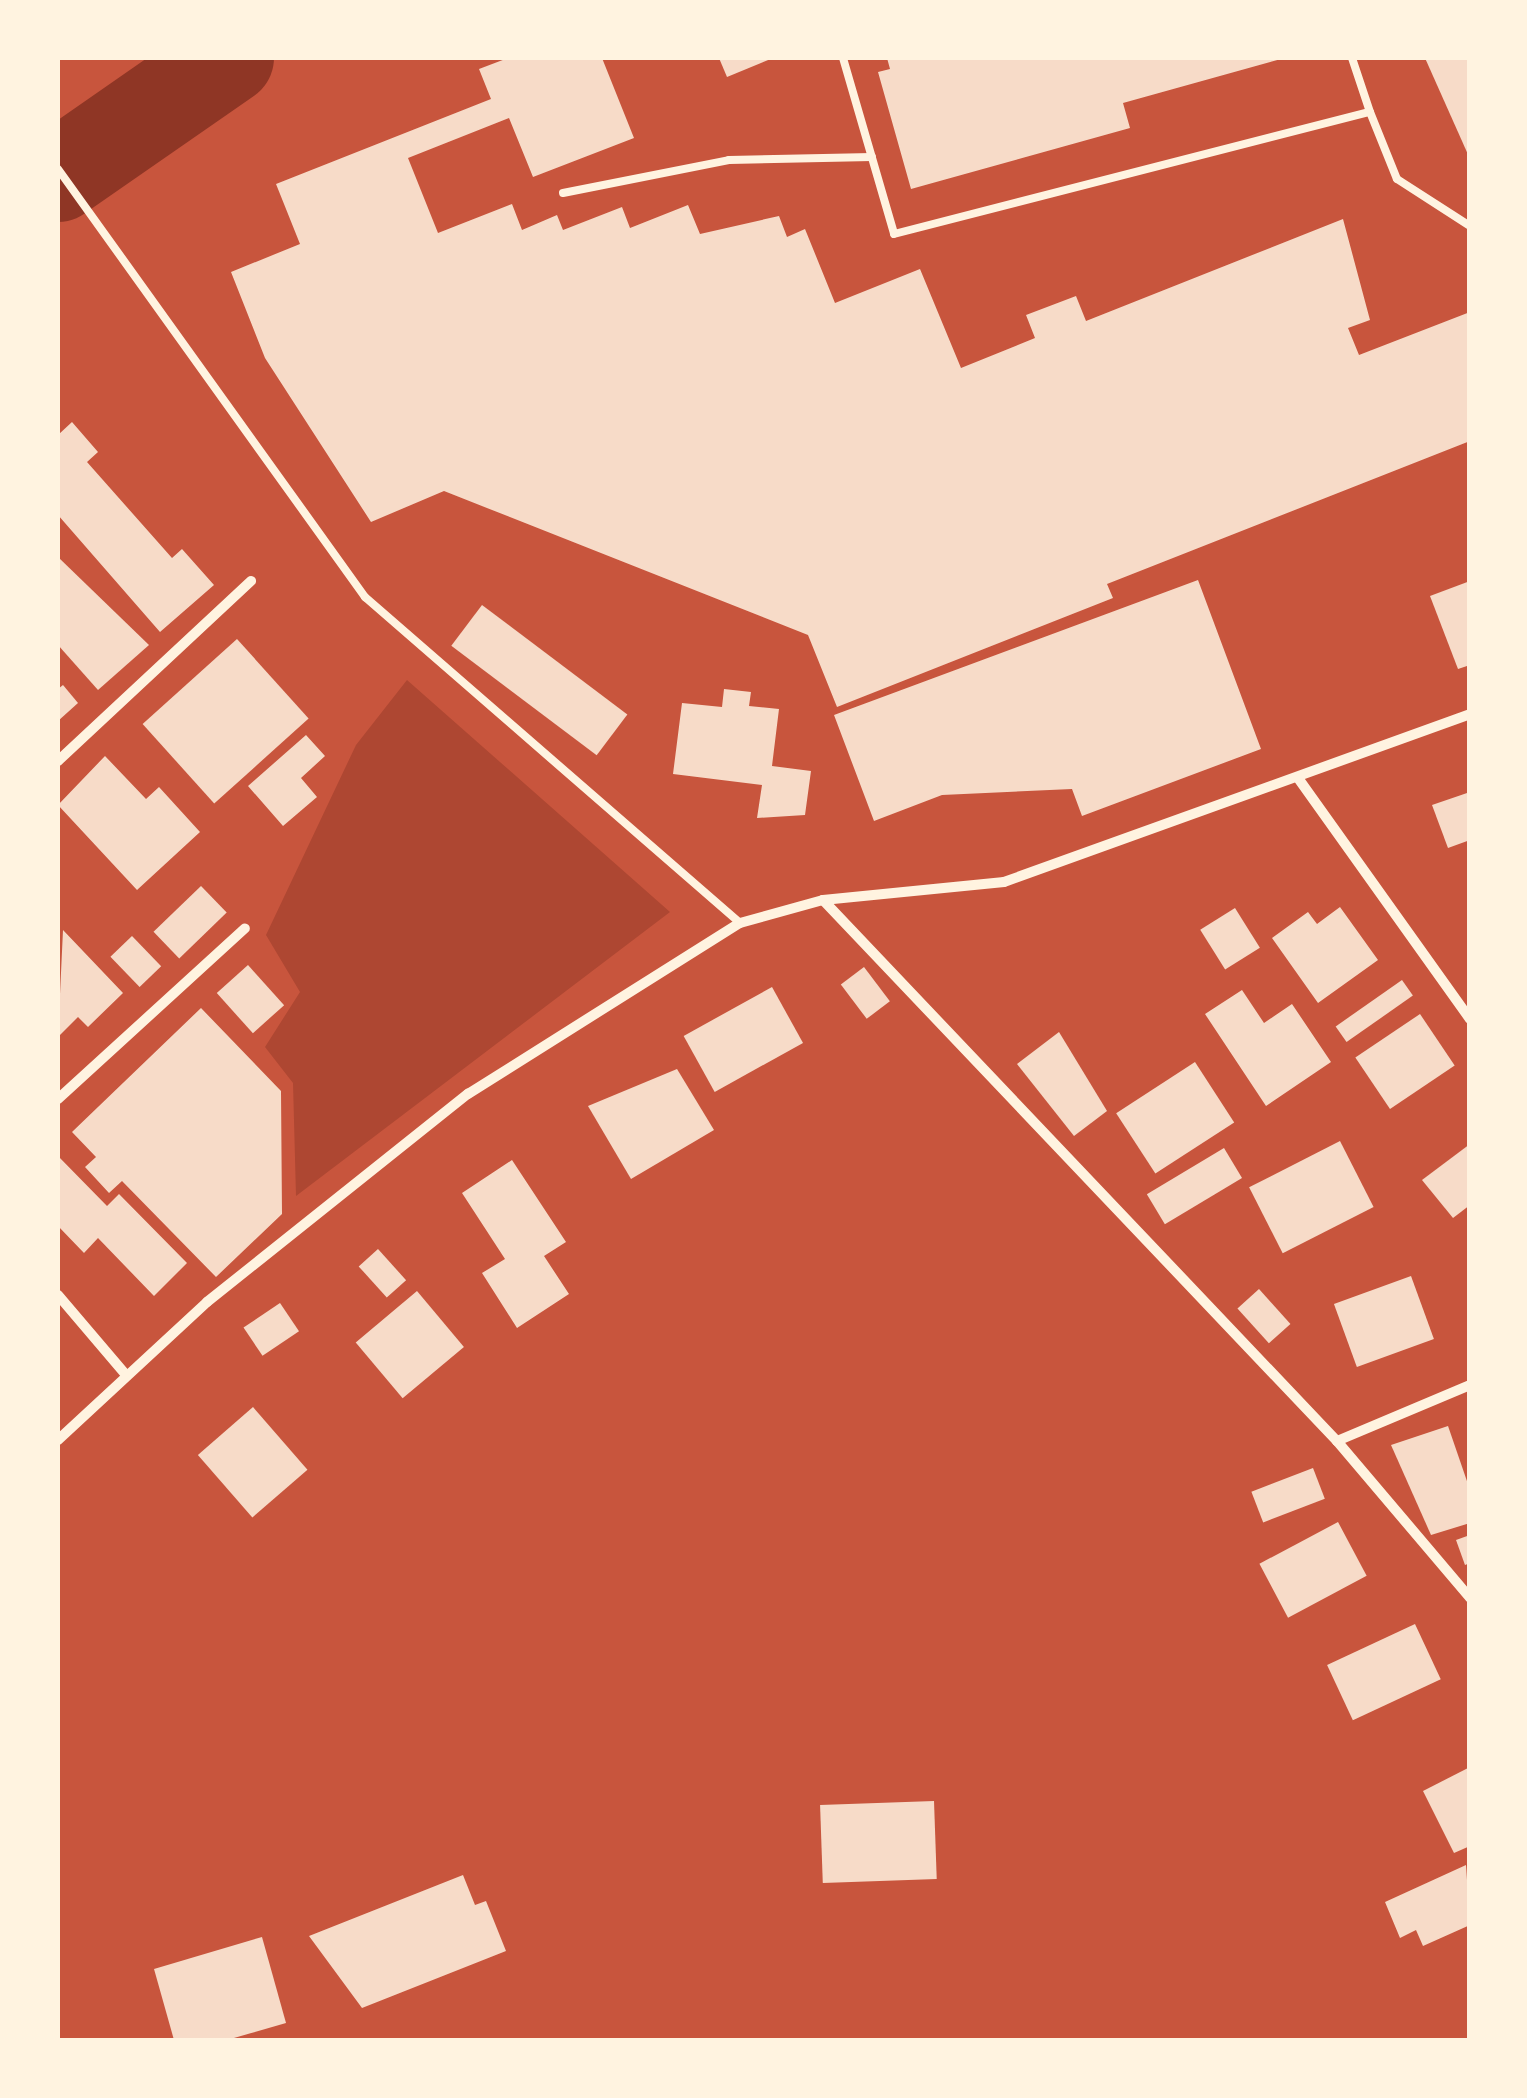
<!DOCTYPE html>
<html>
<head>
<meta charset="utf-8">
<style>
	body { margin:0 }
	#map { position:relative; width:1527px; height:2098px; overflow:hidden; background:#c8553d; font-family:"Source Sans 3",sans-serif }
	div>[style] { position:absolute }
	.green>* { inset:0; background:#ae4732 }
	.river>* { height:92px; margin:-46px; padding:0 46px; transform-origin:46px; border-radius:46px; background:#8f3625 }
	.building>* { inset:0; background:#f7dbc8; transform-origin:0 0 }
	.service>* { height:8px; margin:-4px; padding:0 4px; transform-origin:4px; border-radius:4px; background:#fff3e0 }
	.minor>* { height:10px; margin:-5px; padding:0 5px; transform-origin:5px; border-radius:5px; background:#fff3e0 }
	span { translate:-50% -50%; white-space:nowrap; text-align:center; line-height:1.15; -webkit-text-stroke:10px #fff3e0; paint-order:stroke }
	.frame { position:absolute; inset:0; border:60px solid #fff3e0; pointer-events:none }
</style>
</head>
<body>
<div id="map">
	<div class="green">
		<i style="clip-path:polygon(407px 680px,670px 912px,296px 1196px,293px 1083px,265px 1047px,300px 992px,266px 935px,356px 745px)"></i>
	</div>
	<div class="river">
		<i style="left:58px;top:176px;width:207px;rotate:-34.8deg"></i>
	</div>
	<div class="building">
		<i style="clip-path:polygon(508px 58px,602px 58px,634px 138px,533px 177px,509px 118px,408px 158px,438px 233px,512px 204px,522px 230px,557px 215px,563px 230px,622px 207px,630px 228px,688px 205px,700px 234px,779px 216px,787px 237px,805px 229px,835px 303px,920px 269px,961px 368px,1035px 338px,1026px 315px,1076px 296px,1086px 321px,1343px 219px,1370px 320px,1348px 328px,1359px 355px,1470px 312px,1470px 441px,1107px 584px,1113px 598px,837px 707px,808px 635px,444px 491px,371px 522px,265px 358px,231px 272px,300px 244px,276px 184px,491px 99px,479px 69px)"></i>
		<i style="clip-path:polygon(719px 58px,773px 58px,727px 77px)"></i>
		<i style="clip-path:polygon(887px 58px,1281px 58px,1281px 59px,1123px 103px,1130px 128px,911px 189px,878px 72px,890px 69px)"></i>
		<i style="clip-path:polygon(1425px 58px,1470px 58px,1470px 159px)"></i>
		<i style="clip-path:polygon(72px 422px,98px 452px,87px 462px,172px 558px,182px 549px,214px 585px,160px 632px,58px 515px,58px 435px)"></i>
		<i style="clip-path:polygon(58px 557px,149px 645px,98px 690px,58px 645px)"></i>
		<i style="clip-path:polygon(1198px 580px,1261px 749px,1082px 816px,1072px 789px,942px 795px,874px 821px,834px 715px)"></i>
		<i style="clip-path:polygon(1470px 581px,1470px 665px,1458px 669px,1430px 596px)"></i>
		<i style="left:482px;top:605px;width:182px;height:51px;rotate:37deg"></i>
		<i style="left:237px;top:639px;width:107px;height:127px;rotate:48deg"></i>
		<i style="clip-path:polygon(63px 685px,78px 703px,58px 721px,58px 689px)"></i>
		<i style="clip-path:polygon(724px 689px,751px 692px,749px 706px,779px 709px,772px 766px,811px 771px,805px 815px,757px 818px,762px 785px,673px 774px,682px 703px,722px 707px)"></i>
		<i style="clip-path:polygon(306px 735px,325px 756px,301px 778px,317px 797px,283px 826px,248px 786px)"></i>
		<i style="clip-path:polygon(105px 756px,146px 799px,159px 787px,200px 832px,137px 890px,58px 805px)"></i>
		<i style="clip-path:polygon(1470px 792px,1470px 840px,1448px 848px,1432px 805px)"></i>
		<i style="left:201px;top:886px;width:37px;height:66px;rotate:46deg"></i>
		<i style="clip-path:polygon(1340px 907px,1378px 960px,1318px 1003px,1272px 938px,1308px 912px,1317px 924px)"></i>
		<i style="left:1235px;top:908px;width:47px;height:41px;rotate:58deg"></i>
		<i style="clip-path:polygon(63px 930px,123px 993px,88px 1027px,78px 1017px,58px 1037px)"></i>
		<i style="left:132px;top:936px;width:42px;height:30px;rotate:46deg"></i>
		<i style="left:248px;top:965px;width:54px;height:42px;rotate:48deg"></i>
		<i style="left:864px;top:967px;width:43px;height:29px;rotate:53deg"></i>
		<i style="left:1402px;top:980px;width:19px;height:81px;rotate:55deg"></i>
		<i style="left:772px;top:987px;width:64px;height:101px;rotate:61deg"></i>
		<i style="clip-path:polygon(1242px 990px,1264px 1023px,1292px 1004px,1331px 1062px,1266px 1106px,1205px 1014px)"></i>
		<i style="clip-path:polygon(201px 1008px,281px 1091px,282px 1214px,216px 1277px,122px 1181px,109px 1193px,85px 1167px,96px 1157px,72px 1132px)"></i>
		<i style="left:1420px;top:1014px;width:62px;height:78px;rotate:56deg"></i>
		<i style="clip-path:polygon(1059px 1032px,1107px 1111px,1074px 1136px,1017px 1064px)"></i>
		<i style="left:1195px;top:1062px;width:72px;height:94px;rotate:57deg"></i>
		<i style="clip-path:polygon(677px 1069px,714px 1130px,631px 1179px,588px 1106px)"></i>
		<i style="left:1340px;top:1141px;width:74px;height:102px;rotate:63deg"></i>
		<i style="clip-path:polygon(1470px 1144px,1470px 1205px,1453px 1218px,1422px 1180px)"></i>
		<i style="left:1224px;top:1148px;width:35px;height:90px;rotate:59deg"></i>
		<i style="clip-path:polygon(58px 1156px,107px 1206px,119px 1194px,187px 1263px,154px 1296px,98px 1238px,84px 1253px,58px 1226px)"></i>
		<i style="clip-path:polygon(512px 1160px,566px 1242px,544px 1256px,569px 1294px,517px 1328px,482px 1273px,505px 1259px,462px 1193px)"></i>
		<i style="left:378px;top:1249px;width:42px;height:26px;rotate:48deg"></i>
		<i style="left:1411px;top:1276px;width:67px;height:82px;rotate:70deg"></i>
		<i style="left:1259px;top:1289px;width:47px;height:29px;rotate:48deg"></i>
		<i style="left:417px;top:1291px;width:73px;height:80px;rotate:50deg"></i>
		<i style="left:280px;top:1303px;width:34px;height:44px;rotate:56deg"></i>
		<i style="left:253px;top:1407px;width:83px;height:73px;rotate:49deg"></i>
		<i style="clip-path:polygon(1448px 1426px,1470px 1490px,1470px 1523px,1431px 1535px,1391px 1445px)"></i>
		<i style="left:1313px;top:1468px;width:33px;height:66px;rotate:69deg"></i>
		<i style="left:1338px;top:1522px;width:61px;height:89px;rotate:62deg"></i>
		<i style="clip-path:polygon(1470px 1535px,1470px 1563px,1465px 1565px,1456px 1540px)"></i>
		<i style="left:1415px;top:1624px;width:61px;height:97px;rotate:65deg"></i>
		<i style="clip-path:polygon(1470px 1767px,1470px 1846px,1454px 1853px,1423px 1791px)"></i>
		<i style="left:934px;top:1801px;width:78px;height:114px;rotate:88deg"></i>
		<i style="clip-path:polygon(1466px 1865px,1470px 1925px,1423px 1946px,1416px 1930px,1400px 1938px,1385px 1902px)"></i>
		<i style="clip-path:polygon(463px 1875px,475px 1905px,486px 1901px,506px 1951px,362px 2008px,309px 1936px)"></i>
		<i style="clip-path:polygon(262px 1937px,286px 2023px,227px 2040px,174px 2040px,154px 1969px)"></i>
	</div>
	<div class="service">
		<i style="left:843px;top:58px;width:183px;rotate:73.8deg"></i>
		<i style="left:894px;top:234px;width:491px;rotate:-14.4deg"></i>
		<i style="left:1370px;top:112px;width:57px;rotate:-108.4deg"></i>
		<i style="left:1370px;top:112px;width:72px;rotate:68.1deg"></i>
		<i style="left:1397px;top:179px;width:87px;rotate:32.8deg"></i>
		<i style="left:58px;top:169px;width:527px;rotate:54.35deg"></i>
		<i style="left:365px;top:597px;width:497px;rotate:41deg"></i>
		<i style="left:563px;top:193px;width:169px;rotate:-11.2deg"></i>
		<i style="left:729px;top:160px;width:143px;rotate:-1.2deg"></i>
	</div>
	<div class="minor">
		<i style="left:58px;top:761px;width:264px;rotate:-43deg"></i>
		<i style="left:1298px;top:778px;width:296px;rotate:54.5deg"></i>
		<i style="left:823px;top:900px;width:746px;rotate:46.47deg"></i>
		<i style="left:1337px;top:1441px;width:206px;rotate:49.7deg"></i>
		<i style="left:58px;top:1099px;width:253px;rotate:-42.4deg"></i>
		<i style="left:58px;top:1295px;width:106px;rotate:49.6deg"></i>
		<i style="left:58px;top:1440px;width:203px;rotate:-42.8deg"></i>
		<i style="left:207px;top:1302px;width:334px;rotate:-38.6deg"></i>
		<i style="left:468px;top:1094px;width:321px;rotate:-32.2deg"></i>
		<i style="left:740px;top:923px;width:86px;rotate:-15.5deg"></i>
		<i style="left:823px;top:900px;width:182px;rotate:-5.7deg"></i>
		<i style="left:1004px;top:882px;width:495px;rotate:-19.8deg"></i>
		<i style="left:1337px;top:1441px;width:144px;rotate:-22.8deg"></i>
	</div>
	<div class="frame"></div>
</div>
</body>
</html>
